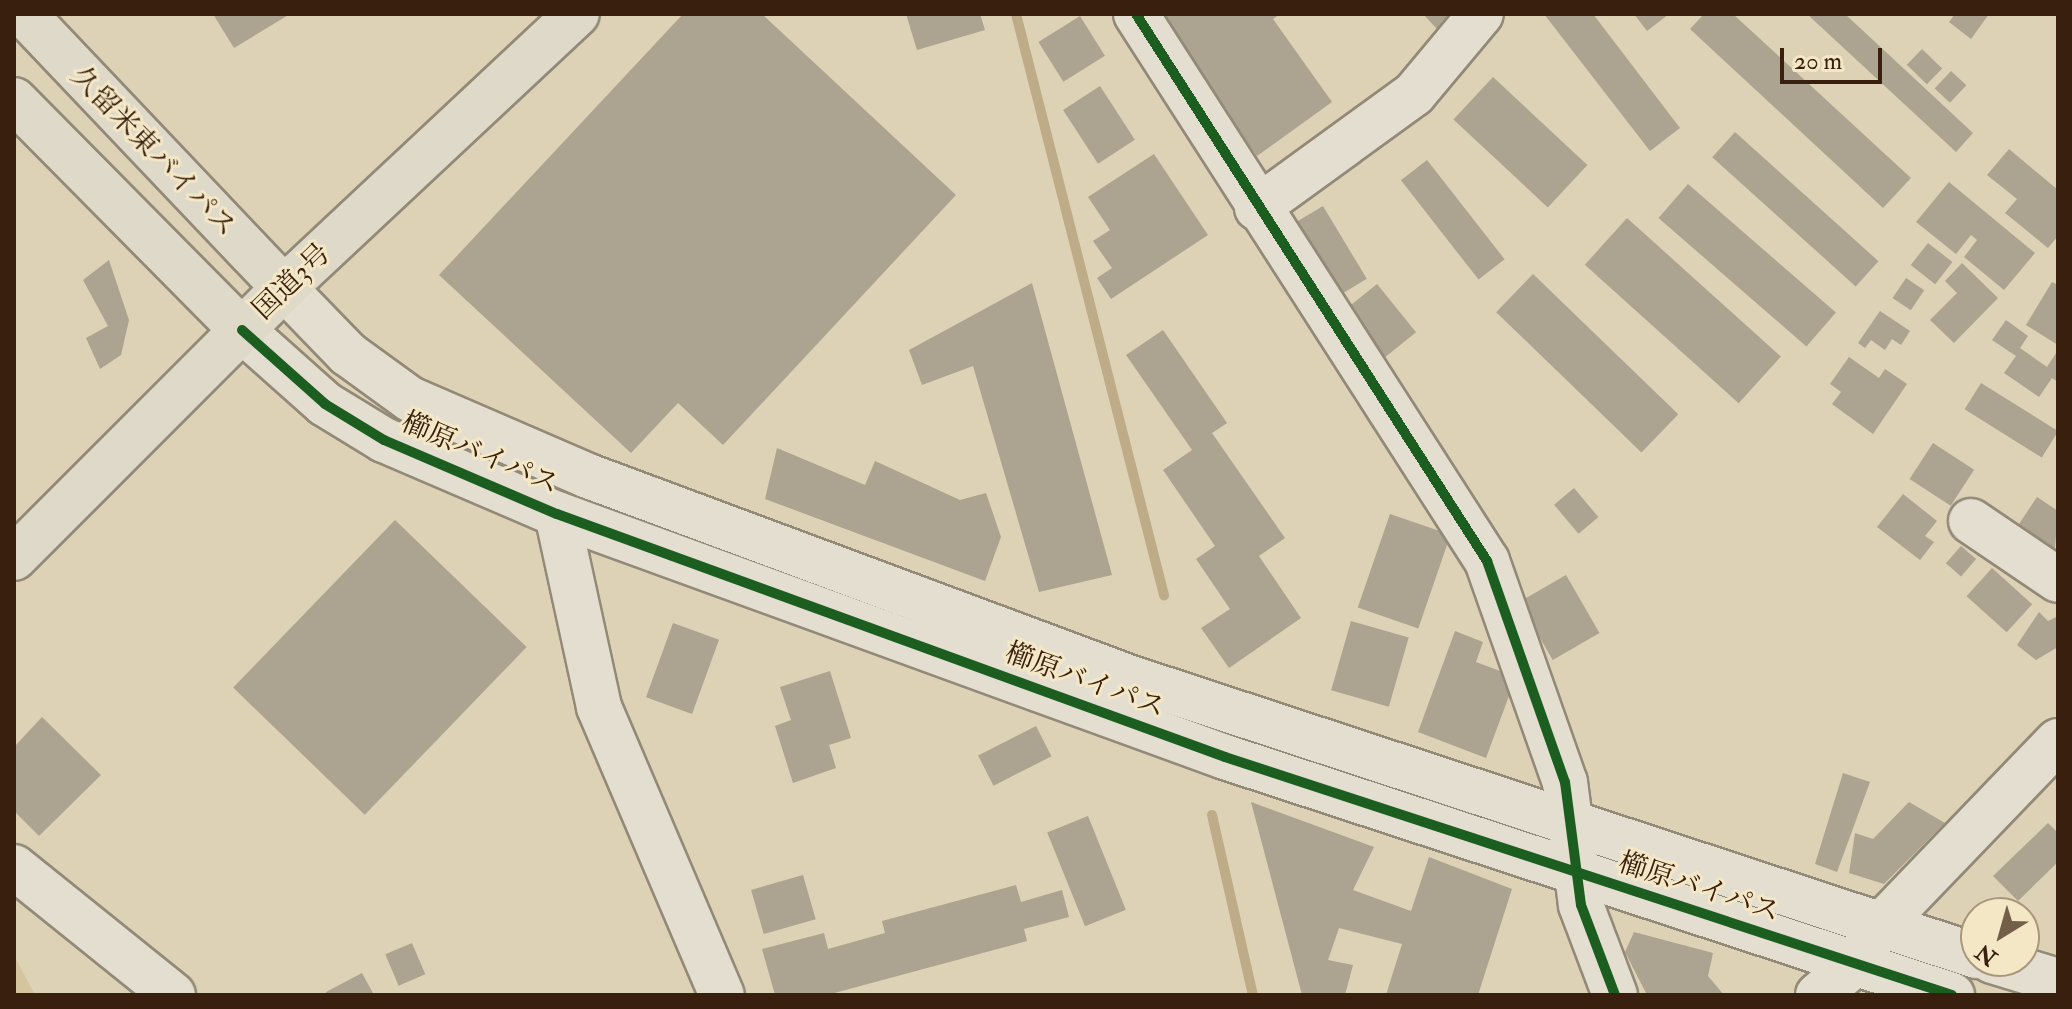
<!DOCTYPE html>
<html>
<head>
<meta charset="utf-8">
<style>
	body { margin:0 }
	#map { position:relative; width:2072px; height:1009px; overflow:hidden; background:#ddd2b6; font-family:"IM FELL Double Pica","Noto Serif JP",serif }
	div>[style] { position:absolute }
	.green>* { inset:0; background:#d5c59f }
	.stream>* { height:10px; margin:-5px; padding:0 5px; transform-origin:5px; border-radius:5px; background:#bdac87 }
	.building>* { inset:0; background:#aca390; transform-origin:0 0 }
	.roads { filter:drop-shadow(2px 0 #938977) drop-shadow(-2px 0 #938977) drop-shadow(0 2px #938977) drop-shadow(0 -2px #938977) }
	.minor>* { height:44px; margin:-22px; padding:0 22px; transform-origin:22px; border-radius:22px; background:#e3ded0 }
	.highway>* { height:44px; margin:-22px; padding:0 22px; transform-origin:22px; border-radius:22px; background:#ded9c9 }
	.cycleway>* { height:10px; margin:-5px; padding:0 5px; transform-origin:5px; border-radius:5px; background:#1b5e20 }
	span { translate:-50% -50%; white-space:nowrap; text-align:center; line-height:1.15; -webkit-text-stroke:6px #f3e7c6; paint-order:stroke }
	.street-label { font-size:28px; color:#39200e }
	.frame { position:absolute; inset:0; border:16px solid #39200e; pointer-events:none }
	.north { position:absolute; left:1960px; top:897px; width:80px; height:80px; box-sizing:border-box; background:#f3e7c6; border:2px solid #a9977c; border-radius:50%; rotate:217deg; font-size:22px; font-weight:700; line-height:32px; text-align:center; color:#39200e }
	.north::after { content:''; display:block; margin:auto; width:28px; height:36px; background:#725e49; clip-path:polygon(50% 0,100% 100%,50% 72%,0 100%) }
	.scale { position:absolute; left:1780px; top:48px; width:102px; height:36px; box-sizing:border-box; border:4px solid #39200e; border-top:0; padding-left:10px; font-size:24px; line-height:28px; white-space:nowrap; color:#39200e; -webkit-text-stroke:6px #f3e7c6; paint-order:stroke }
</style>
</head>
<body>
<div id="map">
	<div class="green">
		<i style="clip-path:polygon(14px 955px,35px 995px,14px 995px)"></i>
	</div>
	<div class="stream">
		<i style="left:1016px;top:14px;width:600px;rotate:75.71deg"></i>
		<i style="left:1212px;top:815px;width:185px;rotate:77.2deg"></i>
	</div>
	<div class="building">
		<i style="clip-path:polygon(213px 14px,290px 14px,234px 48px)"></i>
		<i style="clip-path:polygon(683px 14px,762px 14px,956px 195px,723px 445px,678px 403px,631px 453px,439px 275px)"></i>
		<i style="clip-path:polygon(906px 14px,980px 14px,985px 30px,917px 50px)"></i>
		<i style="clip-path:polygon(1155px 14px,1280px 14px,1273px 19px,1332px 102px,1257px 156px)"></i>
		<i style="clip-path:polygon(1423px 14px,1453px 14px,1437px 29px)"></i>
		<i style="clip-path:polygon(1544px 14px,1593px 14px,1680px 128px,1650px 151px)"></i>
		<i style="clip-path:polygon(1634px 14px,1669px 14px,1647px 31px)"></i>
		<i style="clip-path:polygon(1704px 14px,1733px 14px,1911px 178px,1883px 208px,1690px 29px)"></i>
		<i style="clip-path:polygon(1807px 14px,1845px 14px,1973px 133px,1956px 152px)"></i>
		<i style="clip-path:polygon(1955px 14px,1989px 14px,1971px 39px,1949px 22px)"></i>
		<i style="left:1080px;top:16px;width:47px;height:49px;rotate:58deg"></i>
		<i style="left:1922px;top:49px;width:28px;height:22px;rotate:44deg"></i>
		<i style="left:1951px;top:71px;width:21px;height:24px;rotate:43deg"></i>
		<i style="left:1493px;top:77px;width:129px;height:58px;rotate:43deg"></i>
		<i style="left:1100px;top:86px;width:64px;height:44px;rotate:57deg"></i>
		<i style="left:1735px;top:132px;width:193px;height:34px;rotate:42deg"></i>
		<i style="clip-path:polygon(2009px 149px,2058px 190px,2058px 236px,2048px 248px,2005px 213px,2017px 199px,1987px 175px)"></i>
		<i style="clip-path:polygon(1154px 154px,1208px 235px,1111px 299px,1097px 278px,1112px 268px,1093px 241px,1110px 230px,1088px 197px)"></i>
		<i style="left:1427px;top:160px;width:126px;height:33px;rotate:52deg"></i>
		<i style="clip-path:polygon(1949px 182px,2035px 253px,2004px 290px,1964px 257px,1977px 240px,1971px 235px,1956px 254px,1916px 222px)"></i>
		<i style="left:1688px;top:184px;width:196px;height:45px;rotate:41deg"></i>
		<i style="left:1323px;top:206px;width:85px;height:47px;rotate:59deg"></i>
		<i style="left:1627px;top:218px;width:207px;height:63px;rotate:42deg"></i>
		<i style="left:1928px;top:243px;width:31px;height:28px;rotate:38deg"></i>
		<i style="clip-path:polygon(109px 260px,129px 320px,121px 355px,100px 369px,86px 338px,108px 326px,83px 280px)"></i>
		<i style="clip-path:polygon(1962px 263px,1998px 298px,1954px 343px,1930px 320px,1957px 293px,1945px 281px)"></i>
		<i style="left:1533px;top:274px;width:202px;height:53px;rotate:44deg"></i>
		<i style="left:1906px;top:278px;width:22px;height:24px;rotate:34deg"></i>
		<i style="clip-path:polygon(2052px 282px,2058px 285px,2058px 345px,2026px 325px)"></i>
		<i style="clip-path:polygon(1032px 283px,1112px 575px,1039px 592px,973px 366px,922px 385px,909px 350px)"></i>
		<i style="left:1377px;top:284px;width:62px;height:55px;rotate:51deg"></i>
		<i style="clip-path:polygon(1880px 311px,1910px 331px,1901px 345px,1892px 339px,1885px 350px,1871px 340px,1865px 348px,1858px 343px)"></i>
		<i style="clip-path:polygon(2006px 320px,2028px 336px,2020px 348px,2047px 367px,2058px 350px,2058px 382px,2052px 378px,2039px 397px,2004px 373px,2016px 356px,1992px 340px)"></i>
		<i style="clip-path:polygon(1163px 330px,1227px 423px,1212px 433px,1285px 538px,1259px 556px,1301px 618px,1229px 668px,1201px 628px,1230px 609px,1196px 559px,1215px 546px,1163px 470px,1192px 450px,1126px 355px)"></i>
		<i style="clip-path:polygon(1849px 357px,1879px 378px,1885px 369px,1907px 384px,1873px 434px,1832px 404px,1841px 392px,1830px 384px)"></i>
		<i style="left:1981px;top:383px;width:91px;height:31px;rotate:32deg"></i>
		<i style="left:1933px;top:443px;width:49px;height:43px;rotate:33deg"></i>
		<i style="clip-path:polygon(777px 448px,865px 485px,875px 461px,960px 500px,986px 493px,1001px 537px,985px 581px,765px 499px)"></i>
		<i style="left:1574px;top:488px;width:38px;height:26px;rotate:50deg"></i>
		<i style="clip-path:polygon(1903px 494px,1937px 521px,1925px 536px,1934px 542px,1920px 560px,1877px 527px)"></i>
		<i style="clip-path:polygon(2037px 497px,2058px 511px,2054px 559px,2017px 527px)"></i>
		<i style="left:1390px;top:514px;width:64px;height:99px;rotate:19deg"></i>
		<i style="left:395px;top:520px;width:183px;height:233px;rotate:44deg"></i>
		<i style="left:1961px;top:546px;width:20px;height:23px;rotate:41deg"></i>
		<i style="left:1992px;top:568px;width:54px;height:38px;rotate:42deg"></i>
		<i style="left:1566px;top:575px;width:67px;height:54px;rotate:60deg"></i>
		<i style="clip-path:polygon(2039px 612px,2048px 621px,2058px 616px,2058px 647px,2036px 660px,2017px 645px)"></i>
		<i style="left:1351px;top:621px;width:60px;height:72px;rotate:16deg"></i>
		<i style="left:673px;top:623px;width:49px;height:79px;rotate:20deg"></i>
		<i style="clip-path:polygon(1455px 631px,1483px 642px,1476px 662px,1516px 677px,1486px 758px,1418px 732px)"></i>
		<i style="clip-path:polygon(830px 671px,851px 738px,829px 745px,836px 768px,793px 783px,775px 726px,791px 720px,780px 687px)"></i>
		<i style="clip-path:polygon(42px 717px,101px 775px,39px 836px,14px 811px,14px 747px)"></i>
		<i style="left:1036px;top:726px;width:34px;height:65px;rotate:63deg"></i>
		<i style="clip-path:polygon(1843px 773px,1870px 782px,1837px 872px,1815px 864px)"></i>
		<i style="clip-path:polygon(1251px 802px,1374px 847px,1353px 890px,1411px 911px,1429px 857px,1512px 889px,1478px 995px,1386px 995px,1402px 944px,1339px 928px,1328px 960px,1353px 965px,1345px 995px,1302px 995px)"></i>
		<i style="clip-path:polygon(1909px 802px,1945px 823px,1884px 884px,1849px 873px,1855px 833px,1873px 839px)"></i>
		<i style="left:1088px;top:816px;width:101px;height:44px;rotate:68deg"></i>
		<i style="clip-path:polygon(2048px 823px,2058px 833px,2058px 862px,2018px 901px,1993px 876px)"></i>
		<i style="left:803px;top:875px;width:46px;height:54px;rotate:74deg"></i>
		<i style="clip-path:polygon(1016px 885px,1021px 902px,1062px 890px,1069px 917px,1024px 929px,1027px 941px,827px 995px,775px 995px,762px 949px,824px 933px,828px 949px,885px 933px,882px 921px)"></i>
		<i style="clip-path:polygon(1634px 932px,1713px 953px,1708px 976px,1724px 995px,1647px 995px,1625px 952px)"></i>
		<i style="left:412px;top:943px;width:34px;height:29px;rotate:67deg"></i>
		<i style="clip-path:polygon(362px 973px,374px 995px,327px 995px,326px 992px)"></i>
	</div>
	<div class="roads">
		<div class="minor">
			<i style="left:1136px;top:14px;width:650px;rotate:57.31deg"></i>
			<i style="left:1487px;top:561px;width:234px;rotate:70.6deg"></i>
			<i style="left:1565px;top:782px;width:124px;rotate:82.6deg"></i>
			<i style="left:1581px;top:905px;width:96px;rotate:69.3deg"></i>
			<i style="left:1257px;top:208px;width:194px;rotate:-36deg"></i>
			<i style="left:1414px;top:94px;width:104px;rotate:-50.1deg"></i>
			<i style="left:284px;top:288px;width:92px;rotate:45.9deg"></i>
			<i style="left:348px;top:354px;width:77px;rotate:36deg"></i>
			<i style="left:410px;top:399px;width:194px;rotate:23.4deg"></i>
			<i style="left:588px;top:476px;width:579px;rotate:20.41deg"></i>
			<i style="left:1131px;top:678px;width:890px;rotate:18.21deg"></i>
			<i style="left:242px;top:330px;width:111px;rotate:41.7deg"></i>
			<i style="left:325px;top:404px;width:69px;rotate:31.4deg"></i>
			<i style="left:384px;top:440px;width:188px;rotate:23.2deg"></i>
			<i style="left:557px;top:514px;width:711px;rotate:19.99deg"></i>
			<i style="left:1225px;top:757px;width:765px;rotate:18.13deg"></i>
			<i style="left:557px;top:514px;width:198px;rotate:77.7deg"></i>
			<i style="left:599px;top:707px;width:313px;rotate:66.9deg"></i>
			<i style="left:1971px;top:521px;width:105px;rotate:34.1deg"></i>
			<i style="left:14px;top:867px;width:204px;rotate:38.8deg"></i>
			<i style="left:1992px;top:961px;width:69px;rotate:16.9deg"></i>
			<i style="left:1818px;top:995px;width:48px;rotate:-40deg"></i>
			<i style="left:1855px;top:964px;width:44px;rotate:-57deg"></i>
			<i style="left:1879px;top:927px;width:258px;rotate:-46.1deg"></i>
		</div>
		<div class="highway">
			<i style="left:24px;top:14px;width:378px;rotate:46.5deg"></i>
			<i style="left:14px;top:100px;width:324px;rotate:45.3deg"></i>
			<i style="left:14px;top:558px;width:382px;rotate:-45deg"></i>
			<i style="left:284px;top:288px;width:401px;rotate:-43.1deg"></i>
		</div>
	</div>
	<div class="cycleway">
		<i style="left:1136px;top:14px;width:650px;rotate:57.31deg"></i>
		<i style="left:1487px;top:561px;width:234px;rotate:70.6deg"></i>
		<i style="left:1565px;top:782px;width:124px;rotate:82.6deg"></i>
		<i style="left:1581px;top:905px;width:96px;rotate:69.3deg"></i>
		<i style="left:242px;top:330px;width:111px;rotate:41.7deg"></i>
		<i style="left:325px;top:404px;width:69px;rotate:31.4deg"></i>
		<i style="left:384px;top:440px;width:188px;rotate:23.2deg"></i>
		<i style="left:557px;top:514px;width:711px;rotate:19.99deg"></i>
		<i style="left:1225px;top:757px;width:765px;rotate:18.13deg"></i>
	</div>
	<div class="street-label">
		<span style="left:153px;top:152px;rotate:46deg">久留米東バイパス</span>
		<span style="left:292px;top:282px;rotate:-44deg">国道3号</span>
		<span style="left:480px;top:454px;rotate:23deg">櫛原バイパス</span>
		<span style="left:1085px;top:681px;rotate:20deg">櫛原バイパス</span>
		<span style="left:1699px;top:888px;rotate:18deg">櫛原バイパス</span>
	</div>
	<div class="frame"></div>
	<div class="north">N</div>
	<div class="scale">20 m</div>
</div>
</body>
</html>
